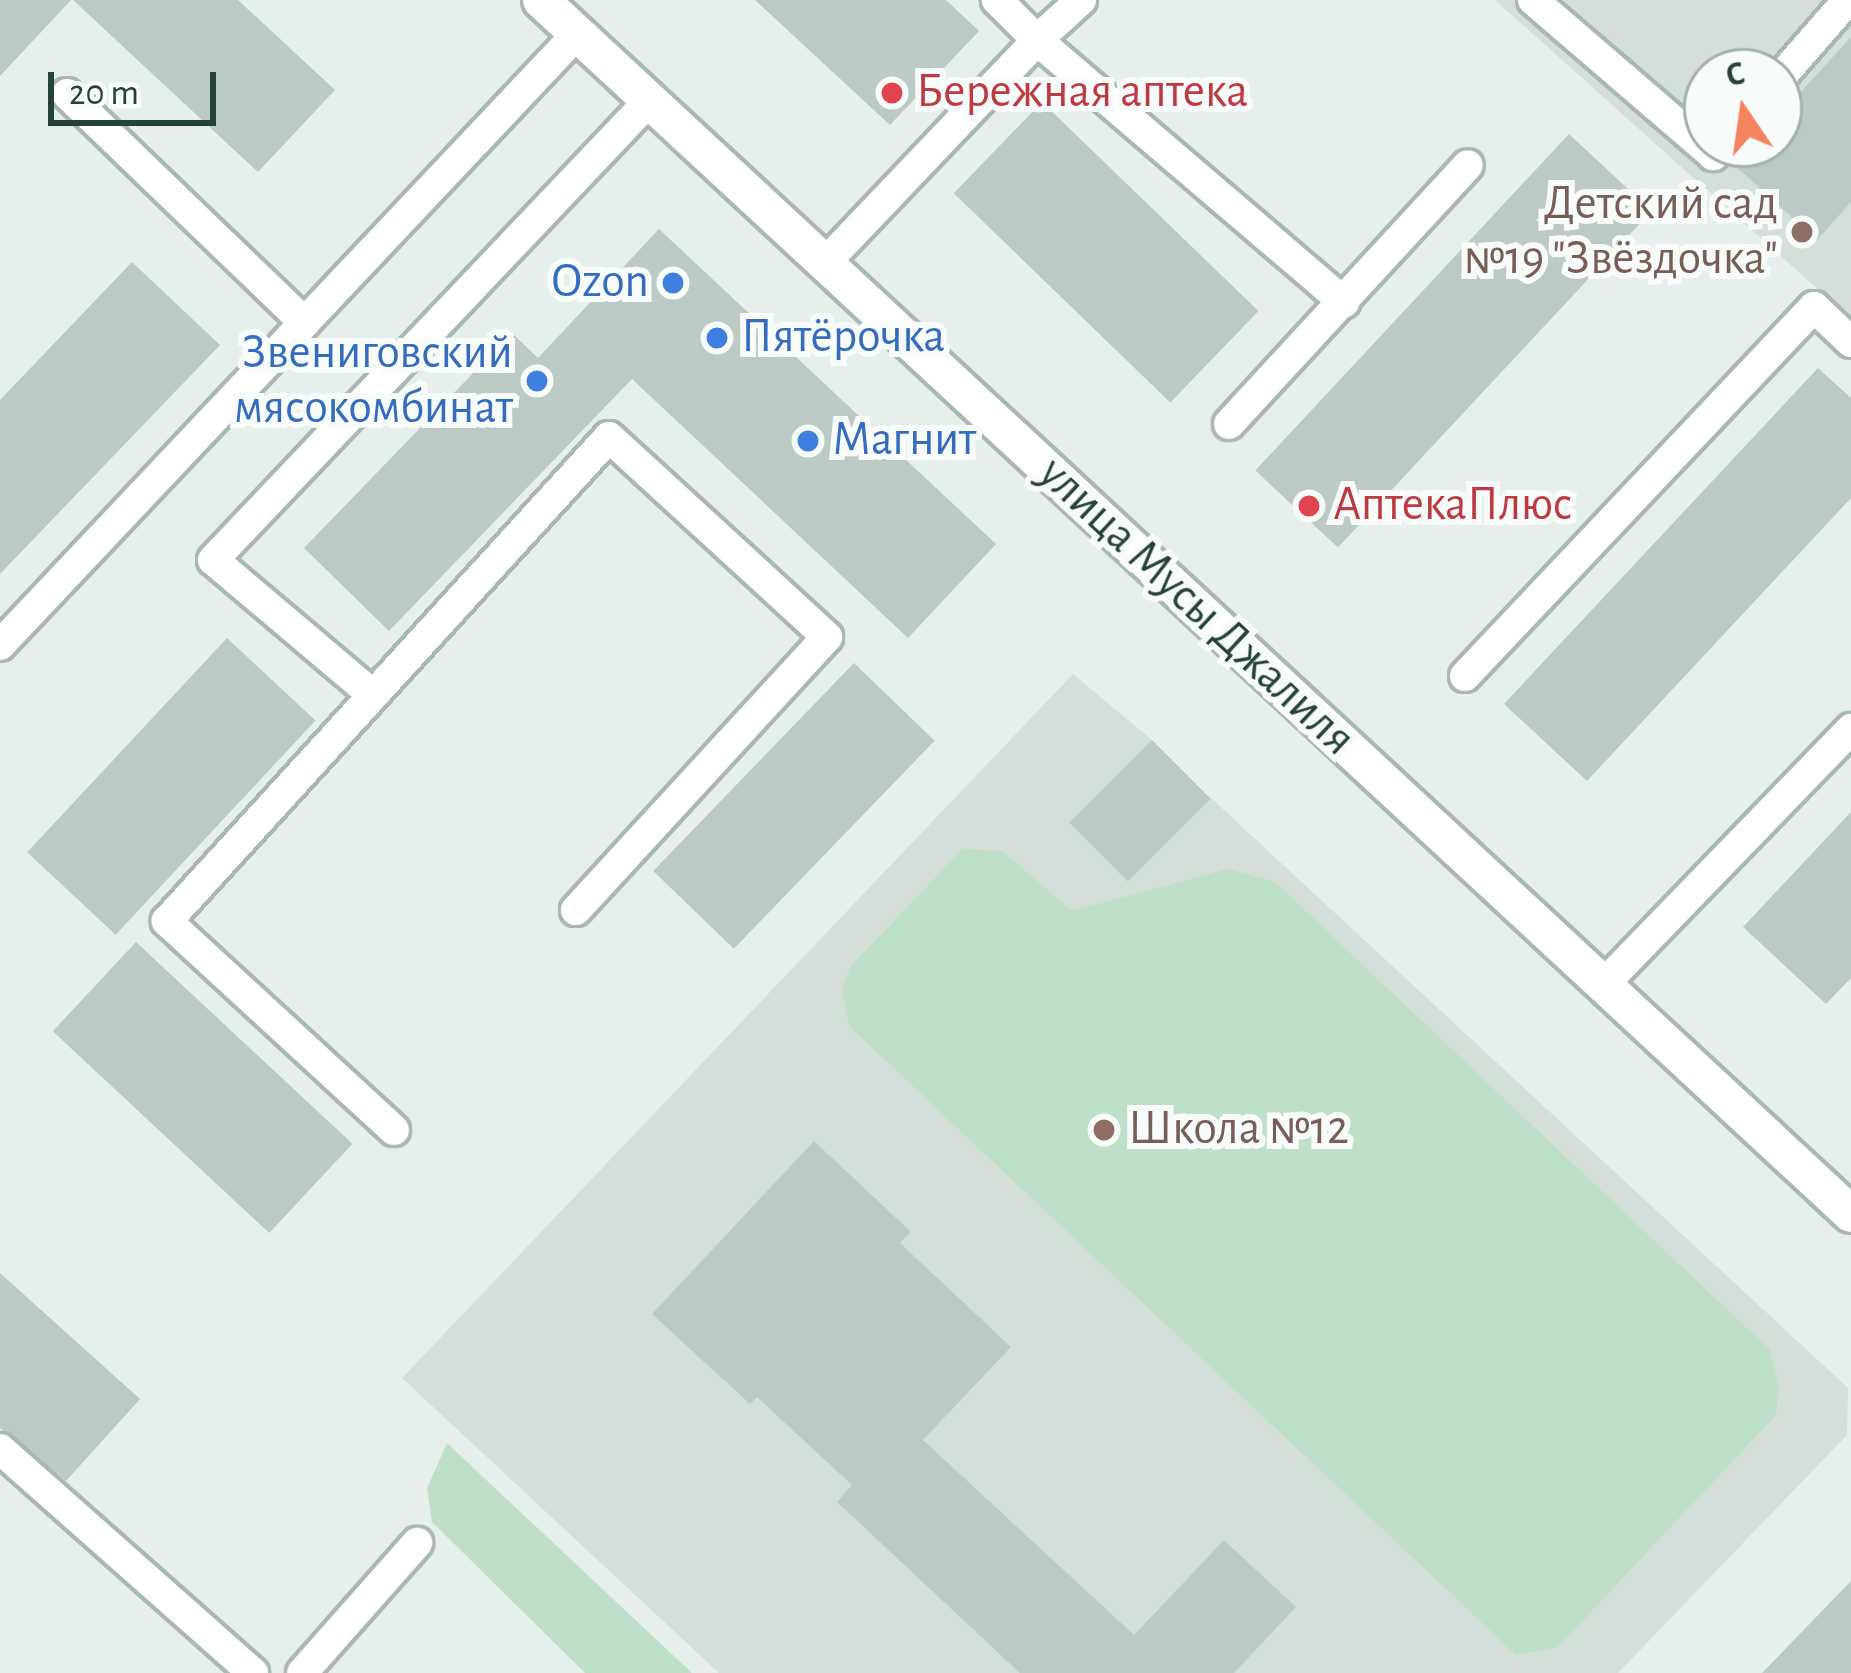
<!DOCTYPE html>
<html>
<head>
<meta charset="utf-8">
<style>
	body { margin:0 }
	#map { position:relative; width:1851px; height:1673px; overflow:hidden; background:#e6efeb; font-family:"Alegreya Sans",sans-serif }
	div>[style] { position:absolute }
	.built>* { inset:0; background:#d4dfda }
	.green>* { inset:0; background:#bfe0c8 }
	.building>* { inset:0; background:#bbcac4; transform-origin:0 0 }
	.roads { filter:drop-shadow(3px 0 #a8b8b2) drop-shadow(-3px 0 #a8b8b2) drop-shadow(0 3px #a8b8b2) drop-shadow(0 -3px #a8b8b2) }
	.lane>* { height:30px; margin:-15px; padding:0 15px; transform-origin:15px; border-radius:15px; background:#fff }
	.secondary>* { height:36px; margin:-18px; padding:0 18px; transform-origin:18px; border-radius:18px; background:#fff }
	.dots>* { width:33px; height:33px; translate:-50% -50%; box-sizing:border-box; border:6px solid #f7fbf9; border-radius:50% }
	span { translate:-50% -50%; white-space:nowrap; text-align:center; line-height:1.15; -webkit-text-stroke:12px #f7fbf9; paint-order:stroke }
	.health-label { font-size:48px; color:#be3a42 }
	.left { translate:0 -50%; text-align:left }
	.education-label { font-size:48px; color:#785e54 }
	.right { translate:-100% -50%; text-align:right }
	.shop-label { font-size:48px; color:#366cbe }
	.street-label { font-size:48px; color:#24423a }
	.north { position:absolute; left:1683px; top:48px; width:120px; height:120px; box-sizing:border-box; background:#f7fbf9; border:3px solid #a3b1ad; border-radius:50%; rotate:347deg; font-size:33px; font-weight:700; line-height:48px; text-align:center; color:#24423a }
	.north::after { content:''; display:block; margin:auto; width:42px; height:54px; background:#f4845f; clip-path:polygon(50% 0,100% 100%,50% 72%,0 100%) }
	.scale { position:absolute; left:48px; top:72px; width:168px; height:54px; box-sizing:border-box; border:6px solid #24423a; border-top:0; padding-left:15px; font-size:36px; line-height:42px; white-space:nowrap; color:#24423a; -webkit-text-stroke:9px #f7fbf9; paint-order:stroke }
</style>
</head>
<body>
<div id="map">
	<div class="built">
		<i style="clip-path:polygon(evenodd,1495px 0,1851px 0,1851px 320px,1851px 319px,1495px 0,1707px 72px,1779px 72px,1779px 144px,1707px 144px,1707px 72px)"></i>
		<i style="clip-path:polygon(1073px 674px,1152px 740px,1070px 823px,1128px 881px,1211px 798px,1848px 1388px,1847px 1435px,1618px 1673px,719px 1673px,402px 1378px)"></i>
	</div>
	<div class="green">
		<i style="clip-path:polygon(963px 849px,1002px 851px,1072px 911px,1228px 869px,1275px 882px,1770px 1350px,1779px 1386px,1776px 1415px,1558px 1647px,1516px 1655px,849px 1026px,842px 991px,850px 967px)"></i>
		<i style="clip-path:polygon(447px 1443px,692px 1673px,585px 1673px,432px 1522px,427px 1488px)"></i>
	</div>
	<div class="building">
		<i style="clip-path:polygon(0 0,71px 0,0 76px)"></i>
		<i style="clip-path:polygon(73px 0,238px 0,335px 90px,258px 172px)"></i>
		<i style="clip-path:polygon(755px 0,946px 0,979px 31px,890px 125px)"></i>
		<i style="clip-path:polygon(1851px 37px,1851px 202px,1817px 240px,1732px 163px,1742px 144px,1779px 144px,1779px 116px)"></i>
		<i style="left:1042px;top:102px;width:301px;height:127px;rotate:44deg"></i>
		<i style="left:1569px;top:134px;width:113px;height:460px;rotate:43deg"></i>
		<i style="clip-path:polygon(659px 229px,996px 544px,908px 638px,632px 379px,389px 631px,304px 548px,512px 333px,538px 358px)"></i>
		<i style="clip-path:polygon(132px 262px,220px 345px,0 574px,0 400px)"></i>
		<i style="clip-path:polygon(1818px 368px,1851px 398px,1851px 498px,1587px 781px,1504px 704px)"></i>
		<i style="left:227px;top:638px;width:121px;height:293px;rotate:43deg"></i>
		<i style="left:854px;top:663px;width:112px;height:289px;rotate:44deg"></i>
		<i style="left:1152px;top:740px;width:83px;height:117px;rotate:45deg"></i>
		<i style="clip-path:polygon(1851px 812px,1851px 978px,1826px 1004px,1743px 927px)"></i>
		<i style="left:136px;top:942px;width:296px;height:122px;rotate:43deg"></i>
		<i style="clip-path:polygon(814px 1141px,911px 1232px,900px 1243px,1011px 1347px,923px 1440px,1134px 1635px,1224px 1540px,1296px 1607px,1234px 1673px,1020px 1673px,837px 1502px,852px 1485px,757px 1397px,750px 1404px,652px 1314px)"></i>
		<i style="clip-path:polygon(0 1273px,140px 1399px,66px 1481px,0 1428px)"></i>
		<i style="clip-path:polygon(1851px 1581px,1851px 1673px,1762px 1673px)"></i>
	</div>
	<div class="roads">
		<div class="lane">
			<i style="left:1081px;top:0;width:59px;rotate:137.7deg"></i>
			<i style="left:1037px;top:40px;width:404px;rotate:40.5deg"></i>
			<i style="left:1533px;top:0;width:238px;rotate:40.7deg"></i>
			<i style="left:1713px;top:155px;width:15px;rotate:-48deg"></i>
			<i style="left:1779px;top:79px;width:105px;rotate:-48.9deg"></i>
			<i style="left:67px;top:94px;width:330px;rotate:43.9deg"></i>
			<i style="left:824px;top:264px;width:309px;rotate:-46.4deg"></i>
			<i style="left:1037px;top:40px;width:57px;rotate:-135deg"></i>
			<i style="left:1229px;top:424px;width:352px;rotate:-47.3deg"></i>
			<i style="left:0;top:645px;width:840px;rotate:-46.64deg"></i>
			<i style="left:1465px;top:676px;width:508px;rotate:-46.6deg"></i>
			<i style="left:1814px;top:307px;width:51px;rotate:43.4deg"></i>
			<i style="left:373px;top:695px;width:209px;rotate:-139.8deg"></i>
			<i style="left:213px;top:560px;width:632px;rotate:-46.48deg"></i>
			<i style="left:1605px;top:983px;width:354px;rotate:-45.9deg"></i>
			<i style="left:394px;top:1130px;width:309px;rotate:-137.4deg"></i>
			<i style="left:167px;top:921px;width:655px;rotate:-47.6deg"></i>
			<i style="left:609px;top:437px;width:296px;rotate:42.5deg"></i>
			<i style="left:827px;top:637px;width:371px;rotate:132.6deg"></i>
			<i style="left:0;top:1449px;width:338px;rotate:41.5deg"></i>
			<i style="left:302px;top:1673px;width:174px;rotate:-48.5deg"></i>
		</div>
		<div class="secondary">
			<i style="left:541px;top:0;width:1786px;rotate:42.82deg"></i>
		</div>
	</div>
	<div class="dots">
		<i style="left:892px;top:93px;background:#e0444e"></i>
		<i style="left:1802px;top:232px;background:#8d6e63"></i>
		<i style="left:673px;top:283px;background:#3f7fe0"></i>
		<i style="left:717px;top:338px;background:#3f7fe0"></i>
		<i style="left:537px;top:381px;background:#3f7fe0"></i>
		<i style="left:808px;top:441px;background:#3f7fe0"></i>
		<i style="left:1309px;top:506px;background:#e0444e"></i>
		<i style="left:1104px;top:1130px;background:#8d6e63"></i>
	</div>
	<div class="health-label">
		<span class="left" style="left:916px;top:93px">Бережная аптека</span>
		<span class="left" style="left:1333px;top:506px">АптекаПлюс</span>
	</div>
	<div class="education-label">
		<span class="right" style="left:1778px;top:232px">Детский сад<br>№19 "Звёздочка"</span>
		<span class="left" style="left:1128px;top:1130px">Школа №12</span>
	</div>
	<div class="shop-label">
		<span class="right" style="left:649px;top:283px">Ozon</span>
		<span class="left" style="left:741px;top:338px">Пятёрочка</span>
		<span class="right" style="left:513px;top:381px">Звениговский<br>мясокомбинат</span>
		<span class="left" style="left:832px;top:441px">Магнит</span>
	</div>
	<div class="street-label">
		<span style="left:1196px;top:607px;rotate:43deg">улица Мусы Джалиля</span>
	</div>
	<div class="north">С</div>
	<div class="scale">20 m</div>
</div>
</body>
</html>
